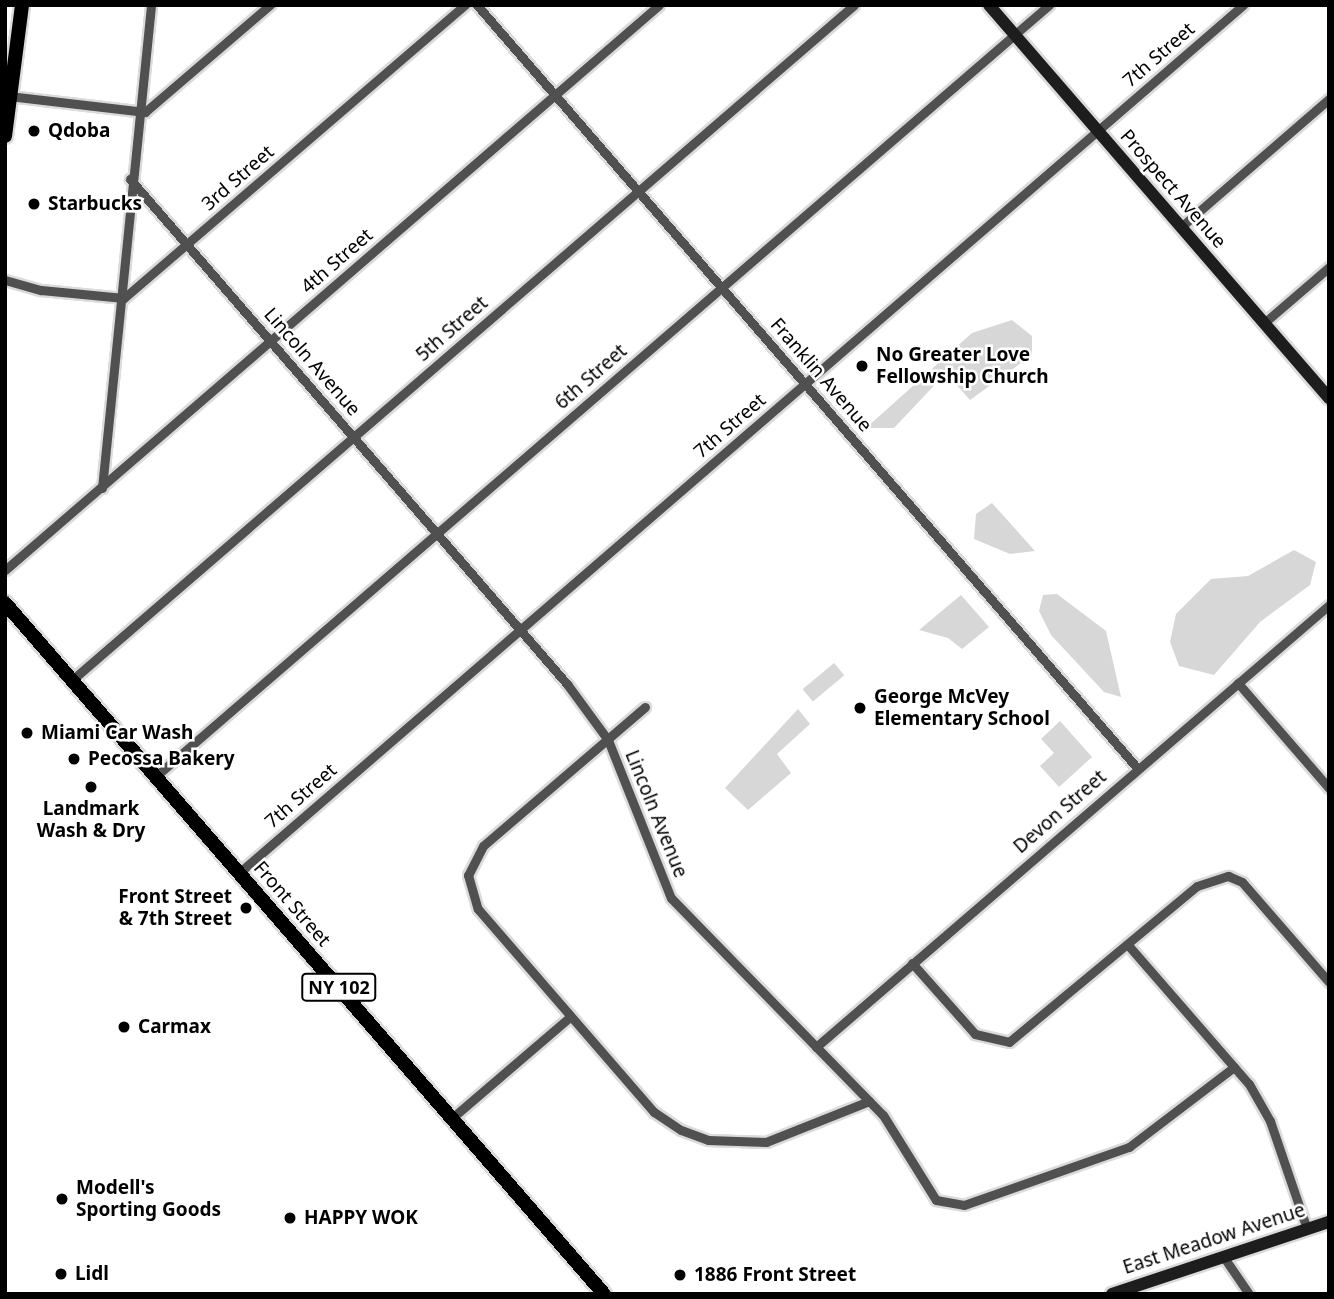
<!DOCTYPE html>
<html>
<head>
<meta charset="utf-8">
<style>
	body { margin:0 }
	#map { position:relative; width:1334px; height:1299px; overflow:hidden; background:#fff; font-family:"Noto Sans",sans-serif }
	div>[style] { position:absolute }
	.green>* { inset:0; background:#d7d7d7; transform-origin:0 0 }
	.roads { filter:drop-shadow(2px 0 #dbdbdb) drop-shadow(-2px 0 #dbdbdb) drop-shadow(0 2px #dbdbdb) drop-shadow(0 -2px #dbdbdb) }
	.street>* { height:9px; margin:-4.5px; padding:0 4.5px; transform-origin:4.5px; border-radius:4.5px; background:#505050 }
	.secondary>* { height:12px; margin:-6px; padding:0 6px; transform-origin:6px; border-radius:6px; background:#1d1d1d }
	.primary>* { height:14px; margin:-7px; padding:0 7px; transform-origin:7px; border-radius:7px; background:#000 }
	.dots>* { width:19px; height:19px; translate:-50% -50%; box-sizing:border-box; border:4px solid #fff; border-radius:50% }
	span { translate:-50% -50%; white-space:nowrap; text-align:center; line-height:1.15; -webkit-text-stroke:5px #fff; paint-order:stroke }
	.shield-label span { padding:2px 5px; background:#fff; border:2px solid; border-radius:5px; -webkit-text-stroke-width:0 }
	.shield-label { font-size:18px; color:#000; font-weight:700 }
	.street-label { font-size:19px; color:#000 }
	.poi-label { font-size:19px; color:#000; font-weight:700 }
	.left { translate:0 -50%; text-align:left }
	.right { translate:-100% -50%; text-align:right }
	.frame { position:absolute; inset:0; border:7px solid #000; pointer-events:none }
</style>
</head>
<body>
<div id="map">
	<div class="green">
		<i style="clip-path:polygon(1012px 320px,1032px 336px,1032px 355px,970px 400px,946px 373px,894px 428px,866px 428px,972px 333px)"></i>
		<i style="clip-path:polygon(992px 503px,1035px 551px,1010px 554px,974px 539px,976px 514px)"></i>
		<i style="clip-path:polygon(1294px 550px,1316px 562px,1310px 585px,1260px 622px,1214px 675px,1179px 666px,1170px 642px,1176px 614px,1211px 579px,1248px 576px)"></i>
		<i style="clip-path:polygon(1057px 594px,1106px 631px,1121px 697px,1104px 692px,1051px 635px,1039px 611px,1043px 595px)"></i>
		<i style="clip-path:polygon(961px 595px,989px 627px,962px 649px,948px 638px,919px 630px)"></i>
		<i style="left:834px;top:663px;width:16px;height:41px;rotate:50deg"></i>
		<i style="clip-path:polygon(798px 709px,810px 724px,777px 754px,791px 773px,748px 810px,725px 788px)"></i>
		<i style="clip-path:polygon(1060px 721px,1092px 757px,1059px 787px,1040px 766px,1054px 753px,1041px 739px)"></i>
	</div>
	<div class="roads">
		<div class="street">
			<i style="left:477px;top:5px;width:1010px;rotate:49.13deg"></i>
			<i style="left:9px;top:96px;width:137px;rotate:6.7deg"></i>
			<i style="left:145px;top:112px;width:165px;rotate:-40.6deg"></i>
			<i style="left:130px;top:179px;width:668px;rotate:49.13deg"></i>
			<i style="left:567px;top:684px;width:69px;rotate:53.8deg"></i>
			<i style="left:608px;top:740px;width:170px;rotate:68.3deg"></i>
			<i style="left:671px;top:898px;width:303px;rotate:45.7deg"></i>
			<i style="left:883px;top:1115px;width:100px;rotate:58.1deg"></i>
			<i style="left:936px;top:1200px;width:28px;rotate:10deg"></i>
			<i style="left:964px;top:1205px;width:175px;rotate:-19.4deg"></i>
			<i style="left:1129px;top:1147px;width:132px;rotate:-37.3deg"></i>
			<i style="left:1181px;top:227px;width:196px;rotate:-40.9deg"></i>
			<i style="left:5px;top:280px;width:37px;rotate:16deg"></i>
			<i style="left:41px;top:290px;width:83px;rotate:5.5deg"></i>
			<i style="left:124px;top:298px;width:450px;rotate:-40.7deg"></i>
			<i style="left:1264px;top:323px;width:86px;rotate:-40.7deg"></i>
			<i style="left:102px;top:488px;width:485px;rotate:-84.2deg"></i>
			<i style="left:5px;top:570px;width:864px;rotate:-40.82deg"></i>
			<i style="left:72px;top:680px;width:1033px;rotate:-40.8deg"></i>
			<i style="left:1238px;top:683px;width:139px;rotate:49.1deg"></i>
			<i style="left:645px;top:707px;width:213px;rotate:139.4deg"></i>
			<i style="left:483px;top:846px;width:33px;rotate:117deg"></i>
			<i style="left:468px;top:875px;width:35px;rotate:74deg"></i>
			<i style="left:478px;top:909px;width:269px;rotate:49.1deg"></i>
			<i style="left:654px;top:1112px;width:32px;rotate:34deg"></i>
			<i style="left:681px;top:1130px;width:29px;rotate:20deg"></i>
			<i style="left:708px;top:1140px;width:58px;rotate:2deg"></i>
			<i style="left:766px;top:1142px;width:111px;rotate:-21.7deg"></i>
			<i style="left:156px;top:776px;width:1180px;rotate:-40.81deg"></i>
			<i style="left:240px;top:872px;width:1326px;rotate:-40.84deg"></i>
			<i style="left:1128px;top:945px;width:184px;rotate:49deg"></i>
			<i style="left:1249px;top:1084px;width:43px;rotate:60.4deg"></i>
			<i style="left:1270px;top:1121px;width:114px;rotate:71.1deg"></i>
			<i style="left:912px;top:963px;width:95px;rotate:48.4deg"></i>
			<i style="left:975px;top:1034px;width:35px;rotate:13deg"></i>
			<i style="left:1009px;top:1042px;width:244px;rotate:-39.7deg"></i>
			<i style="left:1197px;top:886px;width:33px;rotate:-18deg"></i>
			<i style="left:1228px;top:876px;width:15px;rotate:23deg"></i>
			<i style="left:1242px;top:882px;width:133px;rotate:49deg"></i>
			<i style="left:816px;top:1047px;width:677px;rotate:-40.75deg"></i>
			<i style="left:452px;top:1118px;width:155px;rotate:-40.6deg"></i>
			<i style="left:1223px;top:1256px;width:46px;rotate:55.6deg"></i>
		</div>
		<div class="secondary">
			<i style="left:989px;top:5px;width:520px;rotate:49.14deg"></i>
			<i style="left:1112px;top:1294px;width:229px;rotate:-18.4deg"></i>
		</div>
		<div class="primary">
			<i style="left:5px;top:136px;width:132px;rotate:-82.6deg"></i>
			<i style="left:5px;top:603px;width:914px;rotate:49.08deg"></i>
		</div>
	</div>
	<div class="dots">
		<i style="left:34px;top:131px;background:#000"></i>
		<i style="left:34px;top:204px;background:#000"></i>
		<i style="left:862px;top:366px;background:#000"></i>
		<i style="left:860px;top:708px;background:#000"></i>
		<i style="left:27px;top:733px;background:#000"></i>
		<i style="left:74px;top:759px;background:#000"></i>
		<i style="left:91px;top:787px;background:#000"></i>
		<i style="left:246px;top:908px;background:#000"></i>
		<i style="left:124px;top:1027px;background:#000"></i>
		<i style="left:62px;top:1199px;background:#000"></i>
		<i style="left:290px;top:1218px;background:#000"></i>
		<i style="left:61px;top:1274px;background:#000"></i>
		<i style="left:680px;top:1275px;background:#000"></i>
	</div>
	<div class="shield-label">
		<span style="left:339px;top:987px">NY 102</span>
	</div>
	<div class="street-label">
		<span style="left:1159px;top:55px;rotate:-41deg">7th Street</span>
		<span style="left:238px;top:178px;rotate:-41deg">3rd Street</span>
		<span style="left:1173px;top:189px;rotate:49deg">Prospect Avenue</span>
		<span style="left:337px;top:261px;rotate:-41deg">4th Street</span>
		<span style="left:452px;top:329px;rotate:-41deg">5th Street</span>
		<span style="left:312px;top:362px;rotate:49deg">Lincoln Avenue</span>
		<span style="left:821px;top:375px;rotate:49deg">Franklin Avenue</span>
		<span style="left:591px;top:377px;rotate:-41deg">6th Street</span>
		<span style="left:730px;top:426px;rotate:-41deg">7th Street</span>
		<span style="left:301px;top:796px;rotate:-41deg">7th Street</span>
		<span style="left:1060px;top:812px;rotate:-41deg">Devon Street</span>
		<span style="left:656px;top:814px;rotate:68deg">Lincoln Avenue</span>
		<span style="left:292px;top:904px;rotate:49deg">Front Street</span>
		<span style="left:1214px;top:1239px;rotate:-18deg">East Meadow Avenue</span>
	</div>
	<div class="poi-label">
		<span class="left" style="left:48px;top:131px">Qdoba</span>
		<span class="left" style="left:48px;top:204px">Starbucks</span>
		<span class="left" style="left:876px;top:366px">No Greater Love<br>Fellowship Church</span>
		<span class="left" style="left:874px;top:708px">George McVey<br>Elementary School</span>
		<span class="left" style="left:41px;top:733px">Miami Car Wash</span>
		<span class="left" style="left:88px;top:759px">Pecossa Bakery</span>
		<span style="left:91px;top:820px">Landmark<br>Wash &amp; Dry</span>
		<span class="right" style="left:232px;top:908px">Front Street<br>&amp; 7th Street</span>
		<span class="left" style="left:138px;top:1027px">Carmax</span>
		<span class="left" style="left:76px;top:1199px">Modell's<br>Sporting Goods</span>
		<span class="left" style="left:304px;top:1218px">HAPPY WOK</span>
		<span class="left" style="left:75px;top:1274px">Lidl</span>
		<span class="left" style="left:694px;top:1275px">1886 Front Street</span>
	</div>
	<div class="frame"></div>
</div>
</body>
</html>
